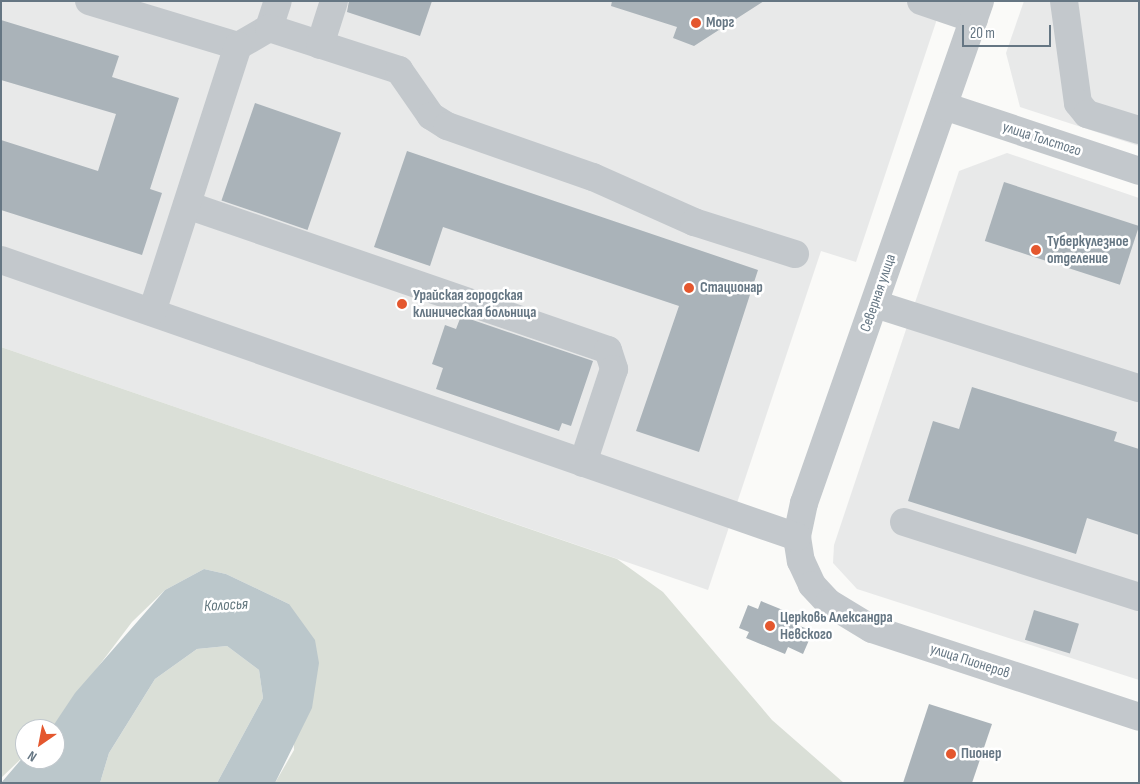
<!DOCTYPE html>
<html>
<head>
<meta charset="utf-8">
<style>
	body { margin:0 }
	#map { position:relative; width:1140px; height:784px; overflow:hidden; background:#fafaf8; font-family:"Sofia Sans Condensed",sans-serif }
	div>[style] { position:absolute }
	.built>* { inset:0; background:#e8e9e9 }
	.green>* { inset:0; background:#dadfd7 }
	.water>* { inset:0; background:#bbc7cb }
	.building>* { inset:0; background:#aab3b9; transform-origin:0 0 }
	.minor>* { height:28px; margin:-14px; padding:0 14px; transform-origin:14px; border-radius:14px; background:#c3c8cc }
	.dots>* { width:14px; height:14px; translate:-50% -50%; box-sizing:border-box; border:2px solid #fff; border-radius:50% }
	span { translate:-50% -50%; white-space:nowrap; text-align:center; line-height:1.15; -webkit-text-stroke:5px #fff; paint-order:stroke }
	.poi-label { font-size:15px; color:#657683; font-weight:700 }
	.left { translate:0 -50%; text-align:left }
	.street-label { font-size:15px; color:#657683 }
	.water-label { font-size:16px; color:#60757c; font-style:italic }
	.frame { position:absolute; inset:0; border:2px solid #657683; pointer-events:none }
	.north { position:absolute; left:15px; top:719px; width:50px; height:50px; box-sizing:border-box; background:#fff; border:1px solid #c1c8cd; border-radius:50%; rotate:213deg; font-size:14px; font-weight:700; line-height:20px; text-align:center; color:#657683 }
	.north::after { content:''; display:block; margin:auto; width:18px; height:22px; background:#e4572e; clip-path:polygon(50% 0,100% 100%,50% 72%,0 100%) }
	.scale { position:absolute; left:962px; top:25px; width:89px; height:22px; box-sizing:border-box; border:2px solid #657683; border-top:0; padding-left:6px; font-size:15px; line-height:18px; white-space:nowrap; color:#657683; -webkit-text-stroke:4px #fff; paint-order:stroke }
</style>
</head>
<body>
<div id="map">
	<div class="built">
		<i style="clip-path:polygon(1px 1px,943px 1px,856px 262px,821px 251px,708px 590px,1px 347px)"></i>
		<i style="clip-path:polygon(1024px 1px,1139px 1px,1139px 146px,1020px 107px,1006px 53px)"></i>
		<i style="clip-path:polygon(1007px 153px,1139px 198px,1139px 680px,857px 589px,833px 563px,834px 545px,959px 171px)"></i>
	</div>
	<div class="green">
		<i style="clip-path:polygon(1px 347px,617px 559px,663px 592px,772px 720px,844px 783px,275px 783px,294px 750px,289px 604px,226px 574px,204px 569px,165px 590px,132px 622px,51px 729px,25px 729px,25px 755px,1px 778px)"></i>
		<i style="clip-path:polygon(227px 646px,259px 670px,263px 698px,217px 783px,100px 783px,109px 753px,155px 679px,197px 649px)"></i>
	</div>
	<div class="water">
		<i style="clip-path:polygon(204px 569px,226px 574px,289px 604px,315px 640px,319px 663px,312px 708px,275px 783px,217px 783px,263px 698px,259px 670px,227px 646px,197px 649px,155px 679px,109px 753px,100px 783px,1px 783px,25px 755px,25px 759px,55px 759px,55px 729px,51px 729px,75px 693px,165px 590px)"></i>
	</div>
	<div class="building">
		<i style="clip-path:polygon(349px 1px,432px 1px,420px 36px,347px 12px)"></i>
		<i style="clip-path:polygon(612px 1px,764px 1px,694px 46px,673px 38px,677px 27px,611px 6px)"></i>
		<i style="clip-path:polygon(1px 20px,119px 56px,112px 77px,179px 98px,150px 189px,162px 193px,142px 255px,1px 210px,1px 140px,98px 171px,116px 114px,1px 80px)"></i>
		<i style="left:255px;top:103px;width:91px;height:103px;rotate:19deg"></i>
		<i style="clip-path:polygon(407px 151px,758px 270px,699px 452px,636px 431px,679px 306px,443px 227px,430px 266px,374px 247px)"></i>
		<i style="left:1004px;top:182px;width:142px;height:62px;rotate:18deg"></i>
		<i style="clip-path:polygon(461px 316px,593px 361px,571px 426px,562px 423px,559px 431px,436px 389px,443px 368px,432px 364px,445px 325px,456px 329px)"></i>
		<i style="clip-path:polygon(972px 387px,1117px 432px,1114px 441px,1139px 449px,1139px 535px,1087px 518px,1076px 554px,908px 501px,933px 421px,959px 429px)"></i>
		<i style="clip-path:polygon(761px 601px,800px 617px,797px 625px,813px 631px,803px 654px,788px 647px,785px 654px,746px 638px,749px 632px,739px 628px,748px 605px,758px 609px)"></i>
		<i style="left:1034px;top:610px;width:47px;height:31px;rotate:17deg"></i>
		<i style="clip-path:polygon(929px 704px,992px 724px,972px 783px,903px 783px)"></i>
	</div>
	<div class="minor">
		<i style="left:89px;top:1px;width:156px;rotate:16.8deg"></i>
		<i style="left:238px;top:46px;width:36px;rotate:-30deg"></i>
		<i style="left:269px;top:28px;width:28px;rotate:-72deg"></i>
		<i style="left:921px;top:1px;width:56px;rotate:18.8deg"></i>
		<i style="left:980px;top:1px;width:532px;rotate:109.32deg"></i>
		<i style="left:804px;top:503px;width:35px;rotate:102deg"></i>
		<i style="left:797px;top:537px;width:24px;rotate:81deg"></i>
		<i style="left:801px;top:561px;width:26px;rotate:65deg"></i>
		<i style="left:812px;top:585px;width:25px;rotate:47deg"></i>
		<i style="left:829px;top:603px;width:50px;rotate:31.2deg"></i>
		<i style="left:872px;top:629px;width:281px;rotate:18.2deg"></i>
		<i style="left:1064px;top:1px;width:103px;rotate:82.2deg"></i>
		<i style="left:1078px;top:103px;width:14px;rotate:51deg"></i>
		<i style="left:1087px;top:114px;width:54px;rotate:17.1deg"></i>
		<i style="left:269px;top:28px;width:137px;rotate:17.9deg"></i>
		<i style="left:399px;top:70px;width:56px;rotate:55.2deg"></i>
		<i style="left:431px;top:116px;width:19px;rotate:32deg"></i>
		<i style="left:447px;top:126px;width:155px;rotate:19.3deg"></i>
		<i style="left:593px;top:177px;width:111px;rotate:24deg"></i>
		<i style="left:694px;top:222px;width:106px;rotate:17.6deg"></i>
		<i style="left:320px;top:45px;width:46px;rotate:-72.3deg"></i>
		<i style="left:944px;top:106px;width:206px;rotate:18.4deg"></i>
		<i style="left:187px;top:205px;width:445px;rotate:19deg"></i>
		<i style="left:608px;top:350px;width:20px;rotate:72deg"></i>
		<i style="left:614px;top:369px;width:99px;rotate:108.3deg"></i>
		<i style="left:1px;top:260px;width:843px;rotate:19.19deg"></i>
		<i style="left:875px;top:304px;width:277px;rotate:17.7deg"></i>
		<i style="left:152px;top:312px;width:280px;rotate:-72.1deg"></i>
		<i style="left:904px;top:522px;width:247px;rotate:17.7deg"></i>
	</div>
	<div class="dots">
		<i style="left:696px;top:23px;background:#e4572e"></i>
		<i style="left:1036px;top:250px;background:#e4572e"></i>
		<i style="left:689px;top:288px;background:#e4572e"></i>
		<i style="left:402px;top:304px;background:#e4572e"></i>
		<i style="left:770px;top:626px;background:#e4572e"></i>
		<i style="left:951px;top:754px;background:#e4572e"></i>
	</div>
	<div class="poi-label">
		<span class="left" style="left:706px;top:23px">Морг</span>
		<span class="left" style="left:1047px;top:250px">Туберкулезное<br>отделение</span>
		<span class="left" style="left:700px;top:288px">Стационар</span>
		<span class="left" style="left:413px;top:304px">Урайская городская<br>клиническая больница</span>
		<span class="left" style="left:780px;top:626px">Церковь Александра<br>Невского</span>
		<span class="left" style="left:961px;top:754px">Пионер</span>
	</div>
	<div class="street-label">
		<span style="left:1042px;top:139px;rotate:18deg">улица Толстого</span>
		<span style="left:878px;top:293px;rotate:-71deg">Северная улица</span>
		<span style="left:970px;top:661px;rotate:18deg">улица Пионеров</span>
	</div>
	<div class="water-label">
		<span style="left:226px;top:606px;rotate:-3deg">Колосья</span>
	</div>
	<div class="frame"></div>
	<div class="north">N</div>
	<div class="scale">20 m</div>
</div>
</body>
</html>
